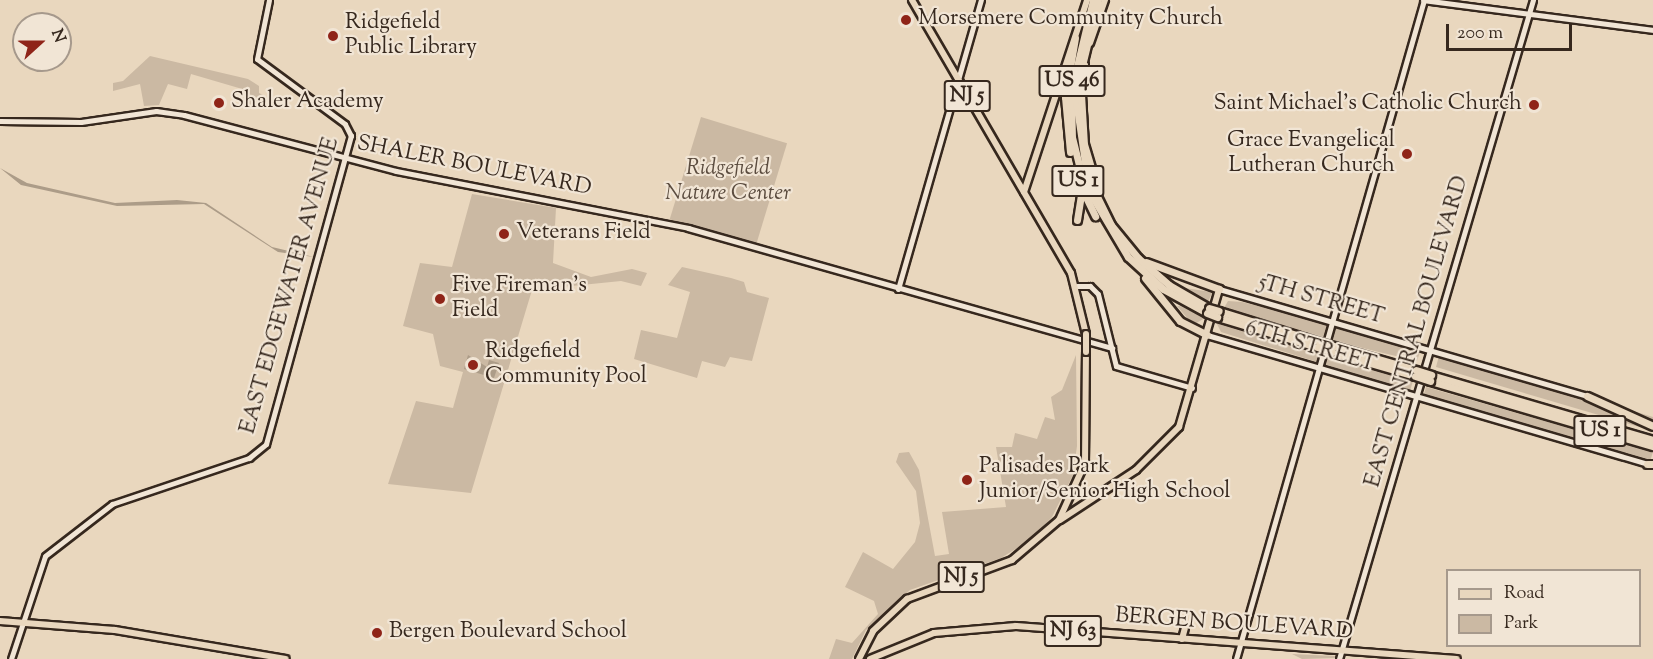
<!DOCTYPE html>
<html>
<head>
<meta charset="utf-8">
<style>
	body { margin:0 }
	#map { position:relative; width:1653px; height:659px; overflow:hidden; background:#e9d7be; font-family:"Sorts Mill Goudy",serif }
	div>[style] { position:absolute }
	.green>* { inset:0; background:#cbb9a3; transform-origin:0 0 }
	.water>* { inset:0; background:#ac9c88 }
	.roads { filter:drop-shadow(2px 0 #36281e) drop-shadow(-2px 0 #36281e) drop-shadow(0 2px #36281e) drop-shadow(0 -2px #36281e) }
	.secondary>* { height:5px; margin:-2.5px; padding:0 2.5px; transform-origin:2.5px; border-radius:2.5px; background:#f1e5d5 }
	.primary>* { height:6px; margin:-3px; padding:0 3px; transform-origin:3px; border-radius:3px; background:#e9d7be }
	.highway>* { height:7px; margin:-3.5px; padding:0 3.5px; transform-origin:3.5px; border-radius:3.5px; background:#e9d7be }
	.bridges { filter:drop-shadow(2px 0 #36281e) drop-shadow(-2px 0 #36281e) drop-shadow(0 2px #36281e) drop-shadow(0 -2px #36281e) }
	.primary-bridge>* { height:6px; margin:-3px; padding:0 3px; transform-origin:3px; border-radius:3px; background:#e9d7be }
	.highway-bridge>* { height:7px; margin:-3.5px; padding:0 3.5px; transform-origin:3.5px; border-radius:3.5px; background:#e9d7be }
	.dots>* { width:16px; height:16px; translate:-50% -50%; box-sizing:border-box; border:3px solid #f1e5d5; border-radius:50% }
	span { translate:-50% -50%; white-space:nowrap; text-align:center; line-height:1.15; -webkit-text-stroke:4.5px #f1e5d5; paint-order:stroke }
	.shield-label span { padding:2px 4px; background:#f1e5d5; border:2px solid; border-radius:4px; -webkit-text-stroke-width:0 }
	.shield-label { font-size:21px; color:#36281e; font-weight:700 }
	.poi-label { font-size:22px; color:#36281e }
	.left { translate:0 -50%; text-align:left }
	.right { translate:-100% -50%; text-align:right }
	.street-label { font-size:22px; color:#36281e }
	.park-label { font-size:22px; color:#5b4c3f; font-style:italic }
	.legend { position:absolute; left:1446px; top:569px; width:195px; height:78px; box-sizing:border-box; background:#f1e5d5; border:2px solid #a6998c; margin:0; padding:8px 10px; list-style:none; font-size:18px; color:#36281e }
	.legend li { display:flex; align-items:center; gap:12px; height:30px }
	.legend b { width:30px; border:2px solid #a6998c }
	.north { position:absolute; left:12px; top:12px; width:60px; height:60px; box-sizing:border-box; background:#f1e5d5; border:2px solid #a6998c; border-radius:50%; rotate:69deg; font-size:16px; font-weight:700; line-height:24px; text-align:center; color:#36281e }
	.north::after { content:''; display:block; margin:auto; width:21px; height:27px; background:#8f2418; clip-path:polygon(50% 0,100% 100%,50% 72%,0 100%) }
	.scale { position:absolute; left:1446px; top:24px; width:126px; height:27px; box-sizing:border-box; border:3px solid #36281e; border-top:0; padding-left:8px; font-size:18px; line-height:21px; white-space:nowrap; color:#36281e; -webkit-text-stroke:4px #f1e5d5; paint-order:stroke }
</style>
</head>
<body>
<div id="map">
	<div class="green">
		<i style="clip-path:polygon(150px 56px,248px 79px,259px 86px,259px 93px,279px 103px,263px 103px,260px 109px,247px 106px,249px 91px,191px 74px,187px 89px,168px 84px,159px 105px,144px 106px,140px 84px,113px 91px,113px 83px,123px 81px)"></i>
		<i style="left:701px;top:117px;width:90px;height:107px;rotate:17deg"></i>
		<i style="clip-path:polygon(472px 194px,556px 208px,553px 263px,591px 277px,632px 269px,647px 273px,641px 286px,621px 281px,532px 290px,471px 493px,388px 484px,416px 401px,453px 408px,463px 372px,440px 366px,433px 334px,403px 326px,420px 263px,452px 267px)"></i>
		<i style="clip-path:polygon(682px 267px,731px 278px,744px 282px,747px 292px,769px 298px,752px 361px,730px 357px,725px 367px,702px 361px,697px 378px,634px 359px,641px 330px,677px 338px,690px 292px,668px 285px)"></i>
		<i style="clip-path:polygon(1185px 288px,1205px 291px,1212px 293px,1208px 302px)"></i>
		<i style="clip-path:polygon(1228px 301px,1242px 302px,1422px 346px,1417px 361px,1311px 336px,1224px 308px)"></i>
		<i style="clip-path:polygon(1177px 306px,1180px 306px,1205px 318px,1193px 325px)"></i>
		<i style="clip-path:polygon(1216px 322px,1413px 381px,1410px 391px,1221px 332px)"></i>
		<i style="clip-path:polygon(1440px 352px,1653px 417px,1653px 431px,1436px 367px)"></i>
		<i style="clip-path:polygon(1076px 355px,1077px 446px,1073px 475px,1052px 517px,1033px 538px,1001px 558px,910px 590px,866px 630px,852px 659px,829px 659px,836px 639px,852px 643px,878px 614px,874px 601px,845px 587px,863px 552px,893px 569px,915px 542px,920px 523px,916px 491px,896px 462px,899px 453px,909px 452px,919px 470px,935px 556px,949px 554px,942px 512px,1006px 507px,996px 447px,1012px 447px,1015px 433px,1037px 439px,1045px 417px,1055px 420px,1051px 397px,1062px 390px)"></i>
		<i style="left:1426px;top:387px;width:236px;height:8px;rotate:16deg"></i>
		<i style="clip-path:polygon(1292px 654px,1335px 656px,1336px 658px,1302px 659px)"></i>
	</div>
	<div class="water">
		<i style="clip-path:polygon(0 168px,27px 183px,115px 203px,177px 200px,206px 203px,272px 247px,314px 257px,278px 252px,204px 204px,117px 206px,21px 185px)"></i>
		<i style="clip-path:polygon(468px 355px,487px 367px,489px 360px,499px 363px,494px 378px,464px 369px)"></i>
	</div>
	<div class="roads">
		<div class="secondary">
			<i style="left:1423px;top:0;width:232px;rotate:7.4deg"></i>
			<i style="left:0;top:121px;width:81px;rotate:0.7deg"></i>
			<i style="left:81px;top:122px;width:76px;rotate:-8.3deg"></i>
			<i style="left:156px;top:111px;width:28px;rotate:8deg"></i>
			<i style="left:184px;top:115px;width:219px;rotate:14.8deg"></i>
			<i style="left:396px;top:171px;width:298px;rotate:11deg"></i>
			<i style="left:688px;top:228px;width:441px;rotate:15.8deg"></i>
			<i style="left:1077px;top:286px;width:13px"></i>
			<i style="left:1090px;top:286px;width:11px;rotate:45deg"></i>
			<i style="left:1098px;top:294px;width:74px;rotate:76deg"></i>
			<i style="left:1116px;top:366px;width:79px;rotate:16.1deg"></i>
			<i style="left:898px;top:289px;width:301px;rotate:-74deg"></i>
			<i style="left:1219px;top:289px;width:383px;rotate:16.2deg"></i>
			<i style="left:1207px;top:335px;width:459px;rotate:16.3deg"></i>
			<i style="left:11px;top:659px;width:108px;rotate:-71.7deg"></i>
			<i style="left:45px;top:556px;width:85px;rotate:-37.8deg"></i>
			<i style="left:112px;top:504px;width:145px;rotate:-18.6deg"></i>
			<i style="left:249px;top:458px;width:22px;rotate:-39deg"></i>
			<i style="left:266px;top:444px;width:320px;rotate:-74.6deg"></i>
			<i style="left:351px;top:136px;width:13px;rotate:-117deg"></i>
			<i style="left:345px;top:124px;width:109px;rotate:-143.5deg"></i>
			<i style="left:257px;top:59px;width:60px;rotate:-78.5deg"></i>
			<i style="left:1236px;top:659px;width:685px;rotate:-74.08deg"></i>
			<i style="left:1339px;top:659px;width:687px;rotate:-73.6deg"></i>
		</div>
		<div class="primary">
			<i style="left:912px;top:0;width:316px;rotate:59.8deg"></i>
			<i style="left:1071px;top:273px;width:63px;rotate:76.2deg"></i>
			<i style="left:1090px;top:43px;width:46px;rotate:-70.8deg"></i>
			<i style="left:1081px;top:94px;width:29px;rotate:-82deg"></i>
			<i style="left:1024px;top:192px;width:202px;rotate:-71.8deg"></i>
			<i style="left:1060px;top:520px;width:91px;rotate:-33.3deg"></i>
			<i style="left:1136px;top:470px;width:61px;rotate:-45deg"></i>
			<i style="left:1179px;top:427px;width:144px;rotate:-73.8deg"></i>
			<i style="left:0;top:621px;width:115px;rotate:4.5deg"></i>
			<i style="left:115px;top:630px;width:173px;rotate:9.6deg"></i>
			<i style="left:1182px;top:639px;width:11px;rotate:-75deg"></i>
			<i style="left:859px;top:659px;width:31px;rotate:-63deg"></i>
			<i style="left:873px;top:631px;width:47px;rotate:-43.3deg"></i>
			<i style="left:907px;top:599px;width:112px;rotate:-20.4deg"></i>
			<i style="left:1012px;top:560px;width:62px;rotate:-40.4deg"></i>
			<i style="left:1059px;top:520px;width:63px;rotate:-65.5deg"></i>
			<i style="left:1085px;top:463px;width:111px;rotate:-89.5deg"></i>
			<i style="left:870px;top:659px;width:69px;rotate:-22.1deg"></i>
			<i style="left:934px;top:633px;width:82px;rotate:-4.9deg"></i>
			<i style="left:1016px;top:626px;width:442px;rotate:4.3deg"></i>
		</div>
		<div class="highway">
			<i style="left:1093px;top:0;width:94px;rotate:103.6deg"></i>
			<i style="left:1071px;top:91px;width:46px;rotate:88.8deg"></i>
			<i style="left:1072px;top:137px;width:45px;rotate:76deg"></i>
			<i style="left:1083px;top:181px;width:88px;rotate:59.4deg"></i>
			<i style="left:1128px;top:257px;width:47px;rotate:42.4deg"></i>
			<i style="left:1163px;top:289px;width:50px;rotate:28.6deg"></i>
			<i style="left:1098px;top:0;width:97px;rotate:103.7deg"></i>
			<i style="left:1075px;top:94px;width:83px;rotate:81.7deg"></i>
			<i style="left:1087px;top:176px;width:55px;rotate:63.9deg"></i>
			<i style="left:1111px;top:225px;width:43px;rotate:50.7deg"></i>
			<i style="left:1138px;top:258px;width:41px;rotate:41.1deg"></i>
			<i style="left:1169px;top:285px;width:46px;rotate:29.9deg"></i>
			<i style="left:1081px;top:94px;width:50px;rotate:86.6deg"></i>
			<i style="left:1084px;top:144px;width:49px;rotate:73.4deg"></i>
			<i style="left:1070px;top:152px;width:55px;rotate:-95.2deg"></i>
			<i style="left:1065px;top:97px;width:60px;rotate:-80.4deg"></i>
			<i style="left:1079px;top:183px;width:37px;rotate:64deg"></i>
			<i style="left:1077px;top:220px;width:26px;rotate:-81deg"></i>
			<i style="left:1146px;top:262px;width:78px;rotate:20.3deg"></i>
			<i style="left:1145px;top:278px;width:55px;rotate:50.9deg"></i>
			<i style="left:1180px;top:321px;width:30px;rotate:27deg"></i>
			<i style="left:1219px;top:311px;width:105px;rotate:17.2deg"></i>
			<i style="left:1217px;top:317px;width:104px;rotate:16.7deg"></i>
			<i style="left:1334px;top:346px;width:85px;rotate:16.3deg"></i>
			<i style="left:1332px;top:352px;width:86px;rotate:16.1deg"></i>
			<i style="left:1431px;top:375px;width:231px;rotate:16.3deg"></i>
			<i style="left:1430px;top:381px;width:232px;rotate:16.3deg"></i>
			<i style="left:1587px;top:396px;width:72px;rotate:24.4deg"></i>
			<i style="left:1647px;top:464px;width:6px"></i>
		</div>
	</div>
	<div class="bridges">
		<div class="primary-bridge">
			<i style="left:1086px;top:334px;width:18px;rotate:90deg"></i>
		</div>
		<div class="highway-bridge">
			<i style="left:1209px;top:308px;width:10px;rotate:17deg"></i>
			<i style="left:1207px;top:313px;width:11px;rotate:22deg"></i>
			<i style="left:1319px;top:342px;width:16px;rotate:15deg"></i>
			<i style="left:1317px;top:347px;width:16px;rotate:18deg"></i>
			<i style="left:1416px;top:370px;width:16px;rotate:18deg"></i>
			<i style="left:1415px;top:376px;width:16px;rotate:18deg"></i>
		</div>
	</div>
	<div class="dots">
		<i style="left:906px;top:20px;background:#8f2418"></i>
		<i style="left:333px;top:36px;background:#8f2418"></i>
		<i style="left:219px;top:103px;background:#8f2418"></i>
		<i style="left:1534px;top:105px;background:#8f2418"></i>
		<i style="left:1407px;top:154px;background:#8f2418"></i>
		<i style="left:504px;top:234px;background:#8f2418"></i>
		<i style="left:440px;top:299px;background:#8f2418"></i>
		<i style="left:473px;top:365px;background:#8f2418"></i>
		<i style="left:967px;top:480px;background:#8f2418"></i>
		<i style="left:377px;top:633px;background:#8f2418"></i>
	</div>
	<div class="shield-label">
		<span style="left:1072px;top:81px">US 46</span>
		<span style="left:967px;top:96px">NJ 5</span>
		<span style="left:1078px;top:181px">US 1</span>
		<span style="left:1600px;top:431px">US 1</span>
		<span style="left:961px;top:577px">NJ 5</span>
		<span style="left:1073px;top:631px">NJ 63</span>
	</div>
	<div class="poi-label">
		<span class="left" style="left:918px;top:20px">Morsemere Community Church</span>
		<span class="left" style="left:345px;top:36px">Ridgefield<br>Public Library</span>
		<span class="left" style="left:231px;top:103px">Shaler Academy</span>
		<span class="right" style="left:1522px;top:105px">Saint Michael's Catholic Church</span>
		<span class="right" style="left:1395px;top:154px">Grace Evangelical<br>Lutheran Church</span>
		<span class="left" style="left:516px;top:234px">Veterans Field</span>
		<span class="left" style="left:452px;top:299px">Five Fireman's<br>Field</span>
		<span class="left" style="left:485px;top:365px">Ridgefield<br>Community Pool</span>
		<span class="left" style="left:979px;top:480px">Palisades Park<br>Junior/Senior High School</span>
		<span class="left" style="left:389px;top:633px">Bergen Boulevard School</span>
	</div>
	<div class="street-label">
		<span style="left:474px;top:167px;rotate:11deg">SHALER BOULEVARD</span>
		<span style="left:291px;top:286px;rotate:-74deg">EAST EDGEWATER AVENUE</span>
		<span style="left:1321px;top:301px;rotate:16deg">5TH STREET</span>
		<span style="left:1418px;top:332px;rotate:-74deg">EAST CENTRAL BOULEVARD</span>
		<span style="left:1310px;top:348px;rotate:16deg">6TH STREET</span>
		<span style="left:1234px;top:625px;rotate:4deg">BERGEN BOULEVARD</span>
	</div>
	<div class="park-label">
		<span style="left:728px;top:182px">Ridgefield<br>Nature Center</span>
	</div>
	<ul class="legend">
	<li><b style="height:8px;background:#e9d7be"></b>Road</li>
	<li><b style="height:16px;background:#cbb9a3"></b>Park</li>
	</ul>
	<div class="north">N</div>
	<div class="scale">200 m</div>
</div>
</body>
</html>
